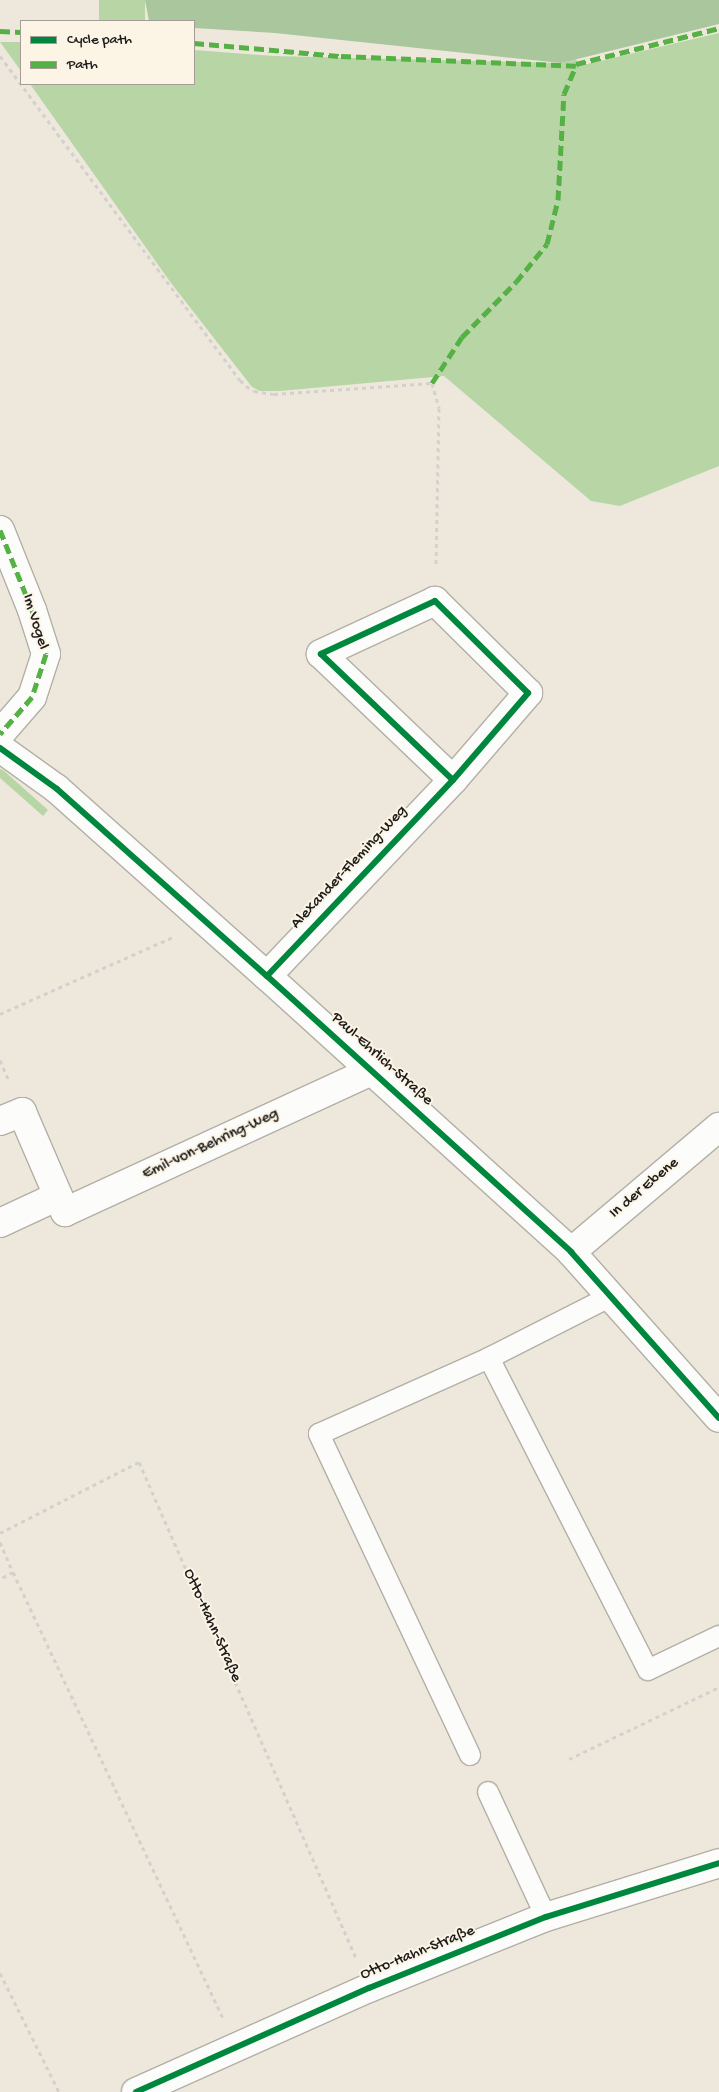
<!DOCTYPE html>
<html>
<head>
<meta charset="utf-8">
<style>
	body { margin:0 }
	#map { position:relative; width:719px; height:2092px; overflow:hidden; background:#ede8db; font-family:"Gochi Hand",sans-serif }
	div>[style] { position:absolute }
	.green>* { inset:0; background:#b8d5a6; transform-origin:0 0 }
	.forest>* { inset:0; background:#a9c69d }
	.path>* { height:3px; margin-top:-1.5px; transform-origin:0; background:repeating-linear-gradient(90deg,#d2d1cd 0 4px,transparent 0 8px) }
	.roads { filter:drop-shadow(1px 0 #b3afa7) drop-shadow(-1px 0 #b3afa7) drop-shadow(0 1px #b3afa7) drop-shadow(0 -1px #b3afa7) }
	.lane>* { height:20px; margin:-10px; padding:0 10px; transform-origin:10px; border-radius:10px; background:#fcfcfa }
	.street>* { height:28px; margin:-14px; padding:0 14px; transform-origin:14px; border-radius:14px; background:#fcfcfa }
	.quiet>* { height:5px; margin-top:-2.5px; transform-origin:0; background:repeating-linear-gradient(90deg,#55b145 0 10px,transparent 0 15px) }
	.cycleway>* { height:6px; margin:-3px; padding:0 3px; transform-origin:3px; border-radius:3px; background:#00873e }
	span { translate:-50% -50%; white-space:nowrap; text-align:center; line-height:1.15; -webkit-text-stroke:4px #fcf5e5; paint-order:stroke }
	.street-label { font-size:16px; color:#1c1c1c }
	.legend { position:absolute; left:20px; top:20px; width:175px; height:65px; box-sizing:border-box; background:#fcf5e5; border:1px solid #a29e95; margin:0; padding:6px 9px; list-style:none; font-size:15px; color:#1c1c1c }
	.legend li { display:flex; align-items:center; gap:10px; height:25px }
	.legend b { width:25px; border:1px solid #a29e95 }
</style>
</head>
<body>
<div id="map">
	<div class="green">
		<i style="left:99px;top:0;width:46px;height:21px"></i>
		<i style="clip-path:polygon(719px 33px,719px 466px,620px 506px,591px 501px,444px 376px,280px 391px,260px 391px,252px 387px,171px 283px,30px 84px,194px 84px,194px 50px,274px 56px,561px 63px,576px 59px,579px 66px)"></i>
		<i style="clip-path:polygon(0 42px,21px 42px,21px 71px)"></i>
		<i style="clip-path:polygon(0 769px,3px 770px,48px 810px,43px 816px,0 778px)"></i>
	</div>
	<div class="forest">
		<i style="clip-path:polygon(145px 0,719px 0,719px 24px,561px 63px,275px 33px,194px 28px,194px 21px,149px 21px)"></i>
	</div>
	<div class="path">
		<i style="left:0;top:56px;width:403px;rotate:53.5deg"></i>
		<i style="left:240px;top:380px;width:8px;rotate:45deg"></i>
		<i style="left:246px;top:386px;width:9px;rotate:32deg"></i>
		<i style="left:254px;top:391px;width:20px;rotate:9deg"></i>
		<i style="left:274px;top:394px;width:158px;rotate:-4deg"></i>
		<i style="left:432px;top:383px;width:26px;rotate:74deg"></i>
		<i style="left:439px;top:408px;width:159px;rotate:91.1deg"></i>
		<i style="left:0;top:1014px;width:189px;rotate:-24deg"></i>
		<i style="left:0;top:1060px;width:23px;rotate:67deg"></i>
		<i style="left:0;top:1533px;width:156px;rotate:-27.1deg"></i>
		<i style="left:139px;top:1462px;width:541px;rotate:66.37deg"></i>
		<i style="left:0;top:1542px;width:33px;rotate:67deg"></i>
		<i style="left:13px;top:1572px;width:15px;rotate:152deg"></i>
		<i style="left:13px;top:1572px;width:492px;rotate:64.8deg"></i>
		<i style="left:569px;top:1759px;width:166px;rotate:-25.6deg"></i>
		<i style="left:0;top:1973px;width:133px;rotate:63.6deg"></i>
	</div>
	<div class="roads">
		<div class="lane">
			<i style="left:489px;top:1358px;width:350px;rotate:63deg"></i>
			<i style="left:648px;top:1670px;width:79px;rotate:-25.6deg"></i>
			<i style="left:470px;top:1755px;width:355px;rotate:-115.2deg"></i>
			<i style="left:319px;top:1434px;width:186px;rotate:-24.1deg"></i>
			<i style="left:489px;top:1358px;width:137px;rotate:-26.9deg"></i>
			<i style="left:488px;top:1792px;width:138px;rotate:65.1deg"></i>
		</div>
		<div class="street">
			<i style="left:0;top:530px;width:86px;rotate:68.2deg"></i>
			<i style="left:32px;top:610px;width:46px;rotate:72.3deg"></i>
			<i style="left:46px;top:654px;width:45px;rotate:108deg"></i>
			<i style="left:32px;top:697px;width:49px;rotate:130.9deg"></i>
			<i style="left:0;top:748px;width:70px;rotate:35.7deg"></i>
			<i style="left:57px;top:789px;width:281px;rotate:41.7deg"></i>
			<i style="left:267px;top:976px;width:411px;rotate:42.2deg"></i>
			<i style="left:571px;top:1252px;width:222px;rotate:48.3deg"></i>
			<i style="left:267px;top:976px;width:270px;rotate:-46.5deg"></i>
			<i style="left:453px;top:780px;width:115px;rotate:-49.2deg"></i>
			<i style="left:528px;top:693px;width:131px;rotate:-135.3deg"></i>
			<i style="left:435px;top:601px;width:126px;rotate:155.1deg"></i>
			<i style="left:321px;top:654px;width:182px;rotate:43.7deg"></i>
			<i style="left:0;top:1121px;width:24px;rotate:-22deg"></i>
			<i style="left:22px;top:1112px;width:109px;rotate:66.7deg"></i>
			<i style="left:65px;top:1212px;width:338px;rotate:-24.7deg"></i>
			<i style="left:0;top:1223px;width:64px;rotate:-25deg"></i>
			<i style="left:571px;top:1252px;width:194px;rotate:-40.2deg"></i>
			<i style="left:136px;top:2092px;width:255px;rotate:-24.1deg"></i>
			<i style="left:369px;top:1988px;width:191px;rotate:-21.9deg"></i>
			<i style="left:546px;top:1917px;width:181px;rotate:-17.3deg"></i>
		</div>
	</div>
	<div class="quiet">
		<i style="left:0;top:31px;width:21px;rotate:3deg"></i>
		<i style="left:194px;top:43px;width:148px;rotate:5.1deg"></i>
		<i style="left:341px;top:56px;width:235px;rotate:2.4deg"></i>
		<i style="left:576px;top:66px;width:2px;rotate:-90deg"></i>
		<i style="left:576px;top:64px;width:147px;rotate:-14.1deg"></i>
		<i style="left:432px;top:383px;width:55px;rotate:-56.9deg"></i>
		<i style="left:462px;top:337px;width:77px;rotate:-45.5deg"></i>
		<i style="left:516px;top:282px;width:49px;rotate:-50.8deg"></i>
		<i style="left:547px;top:244px;width:45px;rotate:-76deg"></i>
		<i style="left:558px;top:200px;width:106px;rotate:-86.8deg"></i>
		<i style="left:564px;top:94px;width:30px;rotate:-67deg"></i>
		<i style="left:0;top:530px;width:86px;rotate:68.2deg"></i>
		<i style="left:32px;top:610px;width:46px;rotate:72.3deg"></i>
		<i style="left:46px;top:654px;width:45px;rotate:108deg"></i>
		<i style="left:32px;top:697px;width:49px;rotate:130.9deg"></i>
	</div>
	<div class="cycleway">
		<i style="left:0;top:748px;width:70px;rotate:35.7deg"></i>
		<i style="left:57px;top:789px;width:281px;rotate:41.7deg"></i>
		<i style="left:267px;top:976px;width:411px;rotate:42.2deg"></i>
		<i style="left:571px;top:1252px;width:222px;rotate:48.3deg"></i>
		<i style="left:267px;top:976px;width:270px;rotate:-46.5deg"></i>
		<i style="left:453px;top:780px;width:115px;rotate:-49.2deg"></i>
		<i style="left:528px;top:693px;width:131px;rotate:-135.3deg"></i>
		<i style="left:435px;top:601px;width:126px;rotate:155.1deg"></i>
		<i style="left:321px;top:654px;width:182px;rotate:43.7deg"></i>
		<i style="left:136px;top:2092px;width:255px;rotate:-24.1deg"></i>
		<i style="left:369px;top:1988px;width:191px;rotate:-21.9deg"></i>
		<i style="left:546px;top:1917px;width:181px;rotate:-17.3deg"></i>
	</div>
	<div class="street-label">
		<span style="left:34px;top:622px;rotate:73deg">Im Vogel</span>
		<span style="left:350px;top:868px;rotate:-47deg">Alexander-Fleming-Weg</span>
		<span style="left:381px;top:1060px;rotate:42deg">Paul-Ehrlich-Straße</span>
		<span style="left:211px;top:1145px;rotate:-25deg">Emil-von-Behring-Weg</span>
		<span style="left:645px;top:1189px;rotate:-40deg">In der Ebene</span>
		<span style="left:211px;top:1626px;rotate:66deg">Otto-Hahn-Straße</span>
		<span style="left:418px;top:1954px;rotate:-22deg">Otto-Hahn-Straße</span>
	</div>
	<ul class="legend">
	<li><b style="height:6px;background:#00873e"></b>Cycle path</li>
	<li><b style="height:6px;background:#55b145"></b>Path</li>
	</ul>
</div>
</body>
</html>
